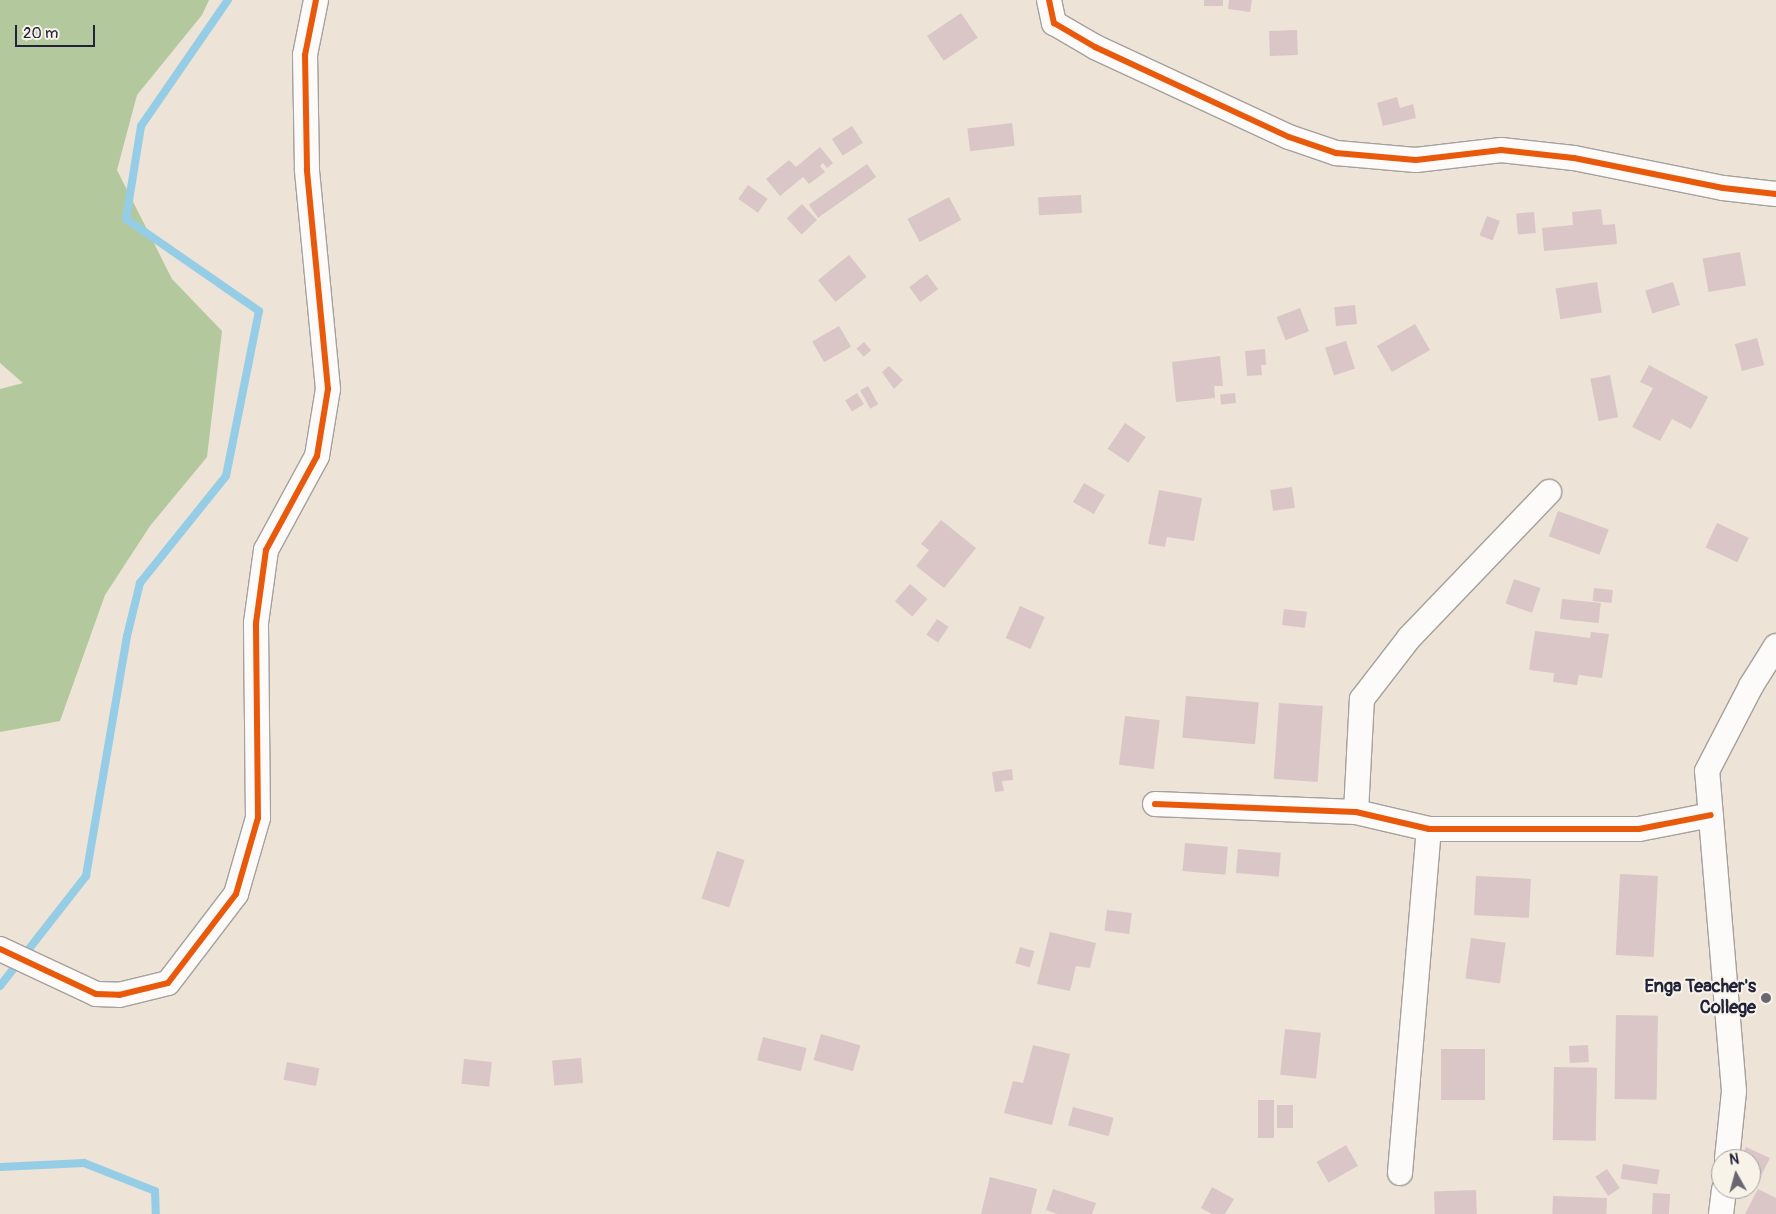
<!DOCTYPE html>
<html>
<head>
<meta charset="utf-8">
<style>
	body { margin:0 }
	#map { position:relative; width:1776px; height:1214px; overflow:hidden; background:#ede3d7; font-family:Pangolin,sans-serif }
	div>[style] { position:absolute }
	.forest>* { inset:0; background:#b3c99d }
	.stream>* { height:8px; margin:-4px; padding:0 4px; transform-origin:4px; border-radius:4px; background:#94cde5 }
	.building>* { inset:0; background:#dac6c7; transform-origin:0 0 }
	.roads { filter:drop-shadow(1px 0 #a6a09c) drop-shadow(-1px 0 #a6a09c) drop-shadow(0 1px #a6a09c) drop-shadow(0 -1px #a6a09c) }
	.minor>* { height:24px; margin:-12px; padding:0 12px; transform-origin:12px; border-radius:12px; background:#fcfbf9 }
	.cycleway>* { height:6px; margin:-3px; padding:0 3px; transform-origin:3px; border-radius:3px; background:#e8590c }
	.dots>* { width:14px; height:14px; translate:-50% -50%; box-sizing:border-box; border:2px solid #f7f3e8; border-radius:50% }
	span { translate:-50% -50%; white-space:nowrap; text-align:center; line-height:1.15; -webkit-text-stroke:4px #f7f3e8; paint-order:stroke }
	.poi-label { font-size:18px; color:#22223b; font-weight:700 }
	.right { translate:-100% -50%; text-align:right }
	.north { position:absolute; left:1711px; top:1149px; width:50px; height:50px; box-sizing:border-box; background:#f7f3e8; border:1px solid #a29fa3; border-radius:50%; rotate:353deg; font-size:14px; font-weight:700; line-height:20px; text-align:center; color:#22223b }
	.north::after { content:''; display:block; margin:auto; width:18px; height:22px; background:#696672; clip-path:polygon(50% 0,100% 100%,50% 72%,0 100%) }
	.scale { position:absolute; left:15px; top:25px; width:80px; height:22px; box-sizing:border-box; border:2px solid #22223b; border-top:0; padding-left:6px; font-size:15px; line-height:18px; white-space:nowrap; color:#22223b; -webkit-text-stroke:4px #f7f3e8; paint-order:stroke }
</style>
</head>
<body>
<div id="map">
	<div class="forest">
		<i style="clip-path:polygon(0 0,209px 0,202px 15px,137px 95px,117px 170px,172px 279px,222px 331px,207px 457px,150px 526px,105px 595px,60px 721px,0 732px,0 389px,23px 383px,0 363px)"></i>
	</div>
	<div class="stream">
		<i style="left:0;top:986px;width:140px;rotate:-52deg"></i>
		<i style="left:86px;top:876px;width:243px;rotate:-80.3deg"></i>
		<i style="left:127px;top:636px;width:55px;rotate:-76.2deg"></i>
		<i style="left:140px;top:583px;width:137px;rotate:-51.2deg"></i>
		<i style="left:226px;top:476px;width:168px;rotate:-78.7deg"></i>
		<i style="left:259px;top:311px;width:162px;rotate:-145.3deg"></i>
		<i style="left:126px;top:219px;width:94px;rotate:-80.8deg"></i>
		<i style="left:141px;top:126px;width:153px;rotate:-55.4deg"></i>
		<i style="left:0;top:1167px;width:84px;rotate:-2.7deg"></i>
		<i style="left:84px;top:1163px;width:76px;rotate:21.5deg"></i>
		<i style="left:155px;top:1191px;width:23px;rotate:88deg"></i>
	</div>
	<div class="building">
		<i style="left:1204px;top:0;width:19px;height:6px"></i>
		<i style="clip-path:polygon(1229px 0,1252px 0,1250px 12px,1228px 9px)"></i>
		<i style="left:961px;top:13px;width:30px;height:41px;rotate:56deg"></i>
		<i style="left:1297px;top:30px;width:25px;height:28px;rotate:88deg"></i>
		<i style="clip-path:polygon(1397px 97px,1400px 108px,1413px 104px,1416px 118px,1383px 126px,1377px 103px)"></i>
		<i style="left:1012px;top:123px;width:23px;height:45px;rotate:83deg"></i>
		<i style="left:852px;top:126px;width:20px;height:24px;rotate:57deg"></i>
		<i style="clip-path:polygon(820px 147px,833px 163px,827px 168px,823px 163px,820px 166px,825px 172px,809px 184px,803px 177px,780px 196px,766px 179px,789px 160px,796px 167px)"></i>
		<i style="left:867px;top:164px;width:16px;height:71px;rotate:55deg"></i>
		<i style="left:748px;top:185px;width:24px;height:17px;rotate:35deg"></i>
		<i style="left:1081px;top:195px;width:18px;height:43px;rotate:87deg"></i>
		<i style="left:949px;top:197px;width:26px;height:47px;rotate:62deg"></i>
		<i style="left:802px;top:204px;width:22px;height:21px;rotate:47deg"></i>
		<i style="clip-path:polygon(1601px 209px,1603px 225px,1615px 224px,1617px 244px,1544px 251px,1542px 228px,1573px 225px,1572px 212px)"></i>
		<i style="left:1534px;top:212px;width:21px;height:18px;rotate:85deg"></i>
		<i style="left:1487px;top:216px;width:14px;height:21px;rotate:21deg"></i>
		<i style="left:1740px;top:252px;width:34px;height:38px;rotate:80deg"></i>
		<i style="left:849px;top:255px;width:28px;height:40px;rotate:51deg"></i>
		<i style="left:927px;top:274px;width:19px;height:22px;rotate:54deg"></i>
		<i style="left:1597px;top:282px;width:31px;height:42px;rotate:81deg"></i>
		<i style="left:1673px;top:282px;width:24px;height:29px;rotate:73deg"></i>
		<i style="left:1355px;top:305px;width:19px;height:21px;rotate:84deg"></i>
		<i style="left:1300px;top:308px;width:25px;height:25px;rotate:69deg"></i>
		<i style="left:1415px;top:324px;width:30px;height:44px;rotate:60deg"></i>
		<i style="left:839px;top:326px;width:24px;height:31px;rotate:60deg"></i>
		<i style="left:1757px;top:338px;width:28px;height:23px;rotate:75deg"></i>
		<i style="left:1346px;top:341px;width:29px;height:22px;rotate:72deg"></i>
		<i style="left:864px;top:342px;width:11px;height:10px;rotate:49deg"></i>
		<i style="clip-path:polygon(1265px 349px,1266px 365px,1261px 365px,1262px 375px,1247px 376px,1245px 351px)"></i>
		<i style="clip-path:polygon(1220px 356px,1223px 386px,1214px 386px,1215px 398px,1176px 402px,1172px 362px)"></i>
		<i style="clip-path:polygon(1649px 365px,1708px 397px,1691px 429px,1672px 419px,1660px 441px,1632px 427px,1653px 388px,1640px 382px)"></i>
		<i style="clip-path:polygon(889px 366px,903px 380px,894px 389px,882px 372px)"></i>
		<i style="left:1610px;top:375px;width:43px;height:20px;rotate:79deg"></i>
		<i style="left:868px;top:386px;width:21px;height:9px;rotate:61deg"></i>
		<i style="left:857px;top:393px;width:13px;height:14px;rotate:58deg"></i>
		<i style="left:1235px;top:393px;width:10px;height:15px;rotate:84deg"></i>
		<i style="left:1125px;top:423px;width:25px;height:31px;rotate:34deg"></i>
		<i style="left:1084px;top:483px;width:24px;height:22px;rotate:30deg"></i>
		<i style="left:1292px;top:487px;width:21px;height:22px;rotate:82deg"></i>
		<i style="clip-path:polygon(1159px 490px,1202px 498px,1194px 541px,1167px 537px,1165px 547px,1148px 544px)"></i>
		<i style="left:1558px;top:511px;width:54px;height:27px;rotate:20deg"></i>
		<i style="clip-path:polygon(941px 520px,976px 548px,944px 588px,916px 566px,929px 550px,921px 544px)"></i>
		<i style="left:1717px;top:523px;width:35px;height:27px;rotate:25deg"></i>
		<i style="left:1514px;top:579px;width:28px;height:26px;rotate:19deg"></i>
		<i style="left:910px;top:584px;width:23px;height:23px;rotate:41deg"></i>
		<i style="left:1594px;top:588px;width:19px;height:13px;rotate:6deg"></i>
		<i style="left:1562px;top:599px;width:39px;height:20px;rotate:6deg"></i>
		<i style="left:1020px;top:606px;width:27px;height:35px;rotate:24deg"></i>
		<i style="left:1284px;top:609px;width:23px;height:16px;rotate:7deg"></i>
		<i style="left:937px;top:619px;width:14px;height:19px;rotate:34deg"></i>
		<i style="clip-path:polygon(1535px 631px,1590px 638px,1591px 632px,1609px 634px,1602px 678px,1579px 675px,1577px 685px,1553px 682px,1554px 673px,1529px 670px)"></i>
		<i style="left:1186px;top:696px;width:73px;height:42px;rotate:5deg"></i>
		<i style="left:1279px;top:703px;width:44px;height:76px;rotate:4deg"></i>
		<i style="left:1125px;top:716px;width:35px;height:49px;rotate:7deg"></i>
		<i style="clip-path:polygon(1012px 769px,1013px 780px,1002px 781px,1004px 791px,995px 792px,992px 772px)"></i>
		<i style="left:1185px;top:843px;width:43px;height:28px;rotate:5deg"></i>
		<i style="left:1238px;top:849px;width:43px;height:24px;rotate:5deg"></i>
		<i style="left:717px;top:851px;width:29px;height:50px;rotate:18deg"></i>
		<i style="left:1620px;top:874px;width:38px;height:81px;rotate:3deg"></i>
		<i style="left:1476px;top:876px;width:55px;height:39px;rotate:3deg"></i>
		<i style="left:1107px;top:910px;width:25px;height:21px;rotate:7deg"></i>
		<i style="clip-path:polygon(1050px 932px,1096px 943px,1090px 968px,1076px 966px,1070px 991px,1037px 984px)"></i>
		<i style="left:1471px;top:938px;width:35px;height:41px;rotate:8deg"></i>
		<i style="left:1020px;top:947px;width:15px;height:17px;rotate:16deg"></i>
		<i style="left:1616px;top:1015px;width:42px;height:84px;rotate:1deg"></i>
		<i style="left:1285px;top:1029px;width:36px;height:46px;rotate:6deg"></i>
		<i style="left:821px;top:1034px;width:41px;height:27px;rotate:16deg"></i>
		<i style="left:763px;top:1037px;width:45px;height:24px;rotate:14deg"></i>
		<i style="clip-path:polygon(1033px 1045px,1070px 1054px,1052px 1125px,1004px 1113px,1013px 1081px,1023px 1083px)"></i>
		<i style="left:1588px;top:1045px;width:17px;height:19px;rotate:87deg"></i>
		<i style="left:1441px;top:1049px;width:44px;height:51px"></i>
		<i style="left:581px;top:1058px;width:25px;height:29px;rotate:85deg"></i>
		<i style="left:464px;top:1059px;width:28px;height:25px;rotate:6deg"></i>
		<i style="left:287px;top:1062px;width:33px;height:18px;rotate:11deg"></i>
		<i style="left:1554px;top:1067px;width:43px;height:73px;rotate:1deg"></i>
		<i style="left:1258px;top:1100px;width:16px;height:38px"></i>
		<i style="left:1277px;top:1105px;width:16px;height:23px"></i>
		<i style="left:1073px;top:1107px;width:42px;height:19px;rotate:15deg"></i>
		<i style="left:1346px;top:1145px;width:24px;height:34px;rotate:60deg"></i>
		<i style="clip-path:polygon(1746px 1147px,1770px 1158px,1760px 1178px,1751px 1174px,1751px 1159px,1740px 1159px)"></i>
		<i style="left:1623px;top:1164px;width:37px;height:15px;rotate:9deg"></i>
		<i style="left:1607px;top:1169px;width:23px;height:14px;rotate:56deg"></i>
		<i style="clip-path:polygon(990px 1177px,1037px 1189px,1031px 1214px,981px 1214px)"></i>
		<i style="clip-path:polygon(1212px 1187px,1234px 1199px,1225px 1214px,1212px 1214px,1201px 1208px)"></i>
		<i style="clip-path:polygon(1053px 1189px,1096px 1203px,1092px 1214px,1057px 1214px,1046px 1210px)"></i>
		<i style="clip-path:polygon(1758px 1189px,1776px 1198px,1776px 1214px,1745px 1214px)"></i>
		<i style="left:1476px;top:1190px;width:24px;height:42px;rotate:88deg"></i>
		<i style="left:1653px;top:1193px;width:17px;height:21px;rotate:3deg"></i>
		<i style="left:1553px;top:1196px;width:54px;height:18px;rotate:2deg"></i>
	</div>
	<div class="roads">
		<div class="minor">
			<i style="left:1049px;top:0;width:24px;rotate:78deg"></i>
			<i style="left:1054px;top:23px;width:48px;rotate:30.3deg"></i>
			<i style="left:1095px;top:47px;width:214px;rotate:24.9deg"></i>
			<i style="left:1289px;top:137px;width:50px;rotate:18.8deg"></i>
			<i style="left:1336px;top:153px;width:80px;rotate:5deg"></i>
			<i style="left:1416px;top:160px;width:86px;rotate:-6.7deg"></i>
			<i style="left:1501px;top:150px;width:73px;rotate:6.3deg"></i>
			<i style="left:1574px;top:158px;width:152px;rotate:11.4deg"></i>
			<i style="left:1723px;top:188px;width:53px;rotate:6.5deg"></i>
			<i style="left:1155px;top:804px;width:201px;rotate:2.3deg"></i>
			<i style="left:1356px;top:812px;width:75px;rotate:13.1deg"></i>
			<i style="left:1429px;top:829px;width:210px"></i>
			<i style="left:1639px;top:829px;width:73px;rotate:-11deg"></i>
			<i style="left:1356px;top:812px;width:113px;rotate:-87deg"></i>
			<i style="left:1362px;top:699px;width:78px;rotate:-52.3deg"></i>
			<i style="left:1410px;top:637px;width:201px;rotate:-46.2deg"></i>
			<i style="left:0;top:949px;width:106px;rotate:25.1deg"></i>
			<i style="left:96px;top:994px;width:23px;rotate:2deg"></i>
			<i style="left:119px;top:995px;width:50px;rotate:-13.8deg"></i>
			<i style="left:168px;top:983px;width:112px;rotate:-52.6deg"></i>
			<i style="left:236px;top:894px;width:79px;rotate:-73.9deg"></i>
			<i style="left:258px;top:818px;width:195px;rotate:-90.6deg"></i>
			<i style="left:256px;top:623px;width:74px;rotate:-82.2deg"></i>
			<i style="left:266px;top:550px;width:107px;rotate:-61.5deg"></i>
			<i style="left:317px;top:456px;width:68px;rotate:-80.7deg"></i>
			<i style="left:328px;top:389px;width:221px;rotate:-95.5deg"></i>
			<i style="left:307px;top:169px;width:114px;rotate:-91deg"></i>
			<i style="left:305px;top:55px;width:56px;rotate:-78.7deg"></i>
			<i style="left:1727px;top:1159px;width:68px;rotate:-84.1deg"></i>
			<i style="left:1734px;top:1091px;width:321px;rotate:-94.8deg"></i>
			<i style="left:1707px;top:771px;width:96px;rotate:-62.6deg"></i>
			<i style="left:1751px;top:686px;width:47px;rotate:-58deg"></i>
			<i style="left:1400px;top:1173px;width:345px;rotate:-85.2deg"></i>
			<i style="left:1721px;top:1214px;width:25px;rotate:-83deg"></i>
		</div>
	</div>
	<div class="cycleway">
		<i style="left:1049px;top:0;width:24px;rotate:78deg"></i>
		<i style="left:1054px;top:23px;width:48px;rotate:30.3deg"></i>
		<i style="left:1095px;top:47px;width:214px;rotate:24.9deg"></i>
		<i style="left:1289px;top:137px;width:50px;rotate:18.8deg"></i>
		<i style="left:1336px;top:153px;width:80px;rotate:5deg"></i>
		<i style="left:1416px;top:160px;width:86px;rotate:-6.7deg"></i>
		<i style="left:1501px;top:150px;width:73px;rotate:6.3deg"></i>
		<i style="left:1574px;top:158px;width:152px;rotate:11.4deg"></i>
		<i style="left:1723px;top:188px;width:53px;rotate:6.5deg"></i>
		<i style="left:1155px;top:804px;width:201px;rotate:2.3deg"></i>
		<i style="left:1356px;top:812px;width:75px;rotate:13.1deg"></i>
		<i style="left:1429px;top:829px;width:210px"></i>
		<i style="left:1639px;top:829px;width:73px;rotate:-11deg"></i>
		<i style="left:0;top:949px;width:106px;rotate:25.1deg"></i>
		<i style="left:96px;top:994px;width:23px;rotate:2deg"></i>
		<i style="left:119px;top:995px;width:50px;rotate:-13.8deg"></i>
		<i style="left:168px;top:983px;width:112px;rotate:-52.6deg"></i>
		<i style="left:236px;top:894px;width:79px;rotate:-73.9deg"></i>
		<i style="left:258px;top:818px;width:195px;rotate:-90.6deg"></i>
		<i style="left:256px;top:623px;width:74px;rotate:-82.2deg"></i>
		<i style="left:266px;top:550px;width:107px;rotate:-61.5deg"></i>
		<i style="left:317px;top:456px;width:68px;rotate:-80.7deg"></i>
		<i style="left:328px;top:389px;width:221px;rotate:-95.5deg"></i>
		<i style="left:307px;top:169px;width:114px;rotate:-91deg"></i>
		<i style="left:305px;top:55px;width:56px;rotate:-78.7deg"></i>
	</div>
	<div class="dots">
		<i style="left:1766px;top:998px;background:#696672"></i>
	</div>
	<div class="poi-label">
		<span class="right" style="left:1756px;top:998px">Enga Teacher's<br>College</span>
	</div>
	<div class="north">N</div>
	<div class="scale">20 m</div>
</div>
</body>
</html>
